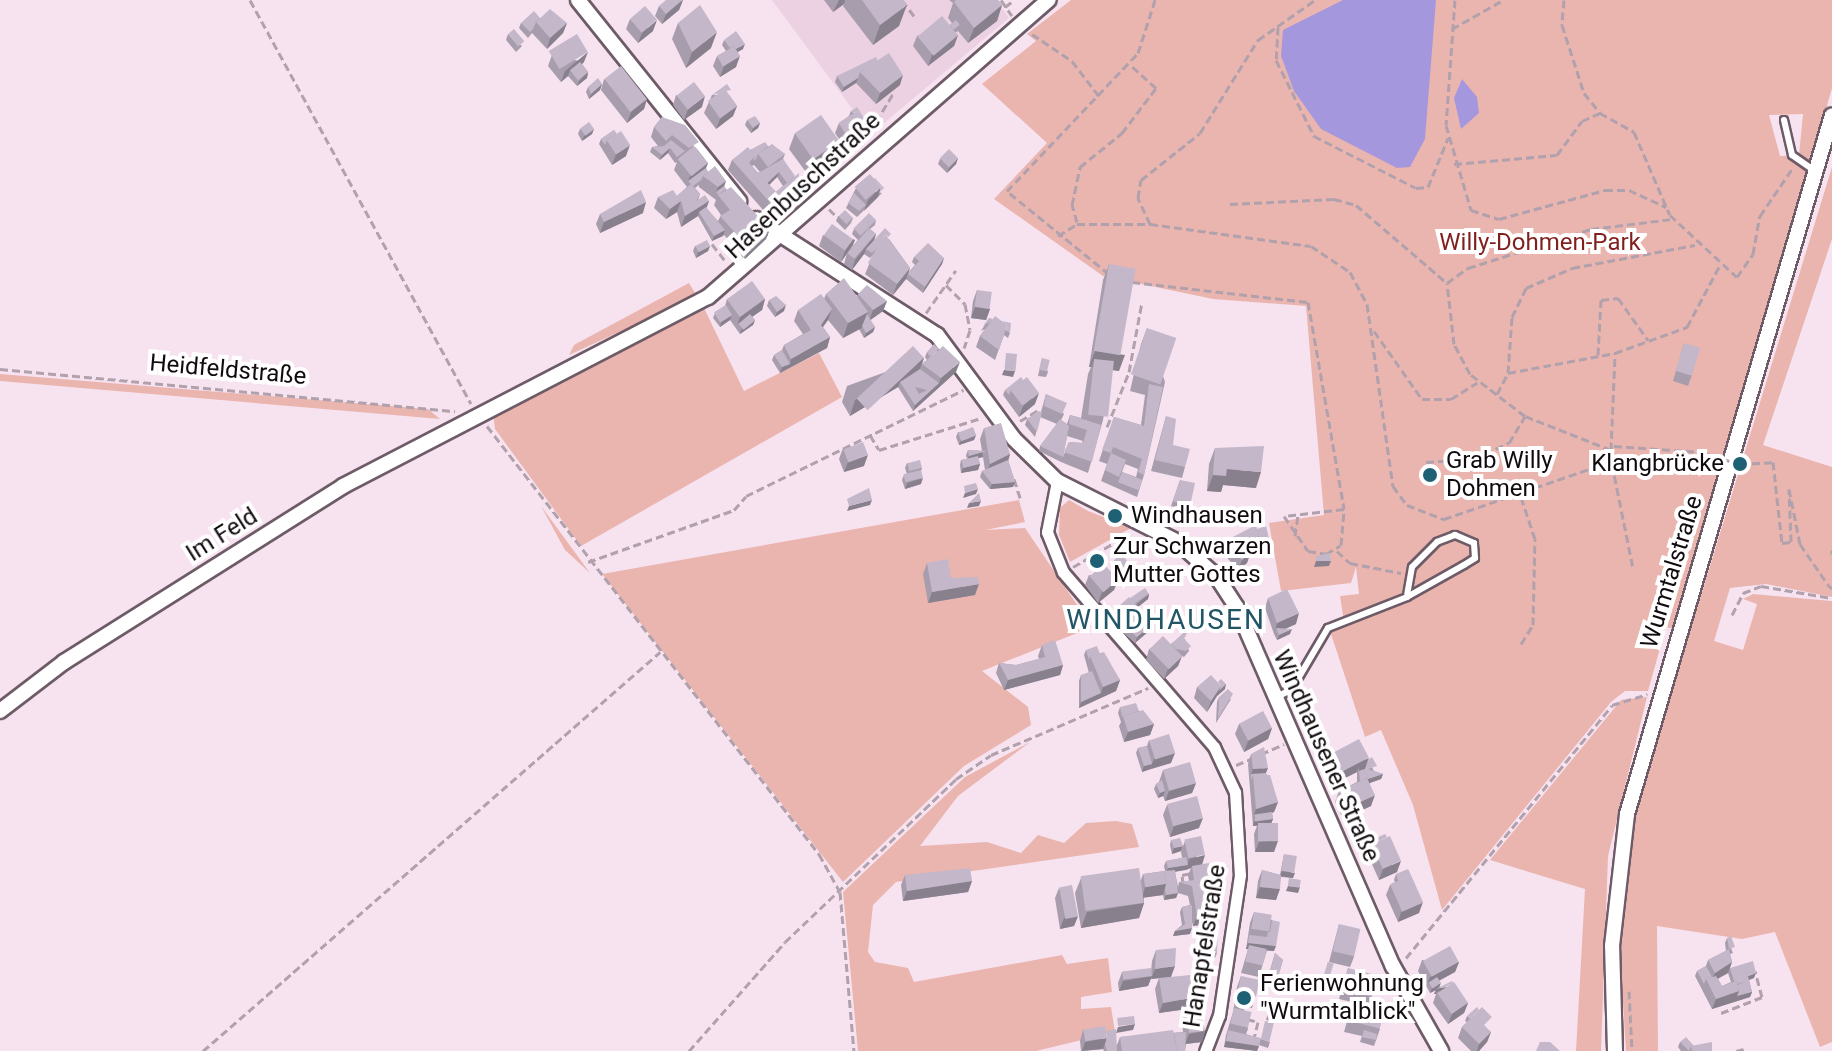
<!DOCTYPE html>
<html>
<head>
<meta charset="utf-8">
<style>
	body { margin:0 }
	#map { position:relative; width:1832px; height:1051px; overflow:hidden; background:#f7e2f0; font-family:Roboto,sans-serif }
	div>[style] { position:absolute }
	.built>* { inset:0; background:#ecd1e2 }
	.green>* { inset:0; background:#ebb5af }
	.water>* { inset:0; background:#a597de }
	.path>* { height:3px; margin-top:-1.5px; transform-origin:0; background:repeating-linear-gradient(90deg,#b1a1ac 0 8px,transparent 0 12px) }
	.roads { filter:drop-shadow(2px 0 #6d5b67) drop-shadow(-2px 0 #6d5b67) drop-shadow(0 2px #6d5b67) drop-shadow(0 -2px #6d5b67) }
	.service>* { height:6px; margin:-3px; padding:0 3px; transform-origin:3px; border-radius:3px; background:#fff }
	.minor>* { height:11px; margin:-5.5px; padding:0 5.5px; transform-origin:5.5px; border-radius:5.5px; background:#fff }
	.tertiary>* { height:14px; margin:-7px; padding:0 7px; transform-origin:7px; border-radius:7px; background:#fff }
	.path-bridge>* { height:3px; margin-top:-1.5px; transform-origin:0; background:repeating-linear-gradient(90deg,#b1a1ac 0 8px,transparent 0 12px) }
	.wall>* { inset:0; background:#a89dad }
	.shaded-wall>* { inset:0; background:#88808d }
	.building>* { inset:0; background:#c3b7c9; transform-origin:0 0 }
	.dots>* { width:22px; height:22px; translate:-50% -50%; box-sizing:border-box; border:4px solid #fff; border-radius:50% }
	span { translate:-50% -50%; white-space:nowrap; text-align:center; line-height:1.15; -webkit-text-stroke:8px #fff; paint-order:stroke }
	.street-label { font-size:24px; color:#110b0f }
	.park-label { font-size:24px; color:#811f1e }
	.poi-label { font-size:24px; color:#110b0f }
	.left { translate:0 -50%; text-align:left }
	.right { translate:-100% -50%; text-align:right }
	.quarter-label { font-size:28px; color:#225565; letter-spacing:2px }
</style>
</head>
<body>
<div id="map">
	<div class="built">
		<i style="clip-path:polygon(772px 0,996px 0,1009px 18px,871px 134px)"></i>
	</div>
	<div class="green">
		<i style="clip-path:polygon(evenodd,1071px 0,1832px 0,1832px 88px,1678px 630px,1666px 627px,1648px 691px,1625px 691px,1611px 702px,1442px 910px,1413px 805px,1381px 730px,1365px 737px,1330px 631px,1344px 622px,1340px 596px,1359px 594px,1356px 567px,1351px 583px,1281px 591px,1269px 523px,1324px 515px,1306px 306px,1213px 299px,1103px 276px,994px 199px,1047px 143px,982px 84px,1036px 41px,1027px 34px,1071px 0,1803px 114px,1799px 155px,1780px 156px,1769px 115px,1803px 114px)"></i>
		<i style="clip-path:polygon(1832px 167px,1832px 239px,1763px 445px,1832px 467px,1832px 597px,1766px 584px,1730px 588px,1714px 641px,1743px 650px,1757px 604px,1743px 599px,1753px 594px,1832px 601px,1832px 1042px,1820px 1047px,1775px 932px,1742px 939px,1657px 926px,1658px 1051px,1626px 1051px,1620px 957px,1629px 831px)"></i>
		<i style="clip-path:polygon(689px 283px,697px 296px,569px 355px,574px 345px)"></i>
		<i style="clip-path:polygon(704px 308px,744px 391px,819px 353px,842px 397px,581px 546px,495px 429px,493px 414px)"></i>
		<i style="clip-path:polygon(0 374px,428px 409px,440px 419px,0 381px)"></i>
		<i style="clip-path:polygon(1019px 500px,1025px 522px,985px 530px,1025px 528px,1092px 627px,982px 671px,1028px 707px,1031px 725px,964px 766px,843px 882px,602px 574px)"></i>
		<i style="clip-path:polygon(1069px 500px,1088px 511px,1131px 528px,1070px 562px,1059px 535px,1060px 508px)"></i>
		<i style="clip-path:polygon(541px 506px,590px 573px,565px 550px)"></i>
		<i style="clip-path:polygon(1647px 697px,1608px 856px,1601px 1051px,1576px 1051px,1585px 889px,1490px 860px,1621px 700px)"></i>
		<i style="clip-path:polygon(1030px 742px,958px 796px,920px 846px,987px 842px,1021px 853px,1038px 835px,1064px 843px,1086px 823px,1116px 821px,1132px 824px,1139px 847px,896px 882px,873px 905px,868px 952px,875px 962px,908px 968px,914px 982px,1062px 955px,1067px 964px,1108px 958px,1112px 992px,1081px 997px,1081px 1009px,1111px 1007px,1115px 1032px,1036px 1051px,858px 1051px,843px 892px,965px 777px)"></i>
	</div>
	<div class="water">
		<i style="clip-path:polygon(1343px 0,1436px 0,1425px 139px,1410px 167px,1397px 168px,1321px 129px,1294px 91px,1281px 56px,1283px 30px)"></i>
		<i style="clip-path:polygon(1462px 79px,1477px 97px,1479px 113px,1461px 129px,1454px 98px)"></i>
	</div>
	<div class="path">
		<i style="left:250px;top:0;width:460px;rotate:61.3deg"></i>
		<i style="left:902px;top:0;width:21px;rotate:53deg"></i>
		<i style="left:1001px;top:0;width:19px;rotate:55deg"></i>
		<i style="left:1455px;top:0;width:125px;rotate:94.1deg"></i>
		<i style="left:1446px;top:125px;width:89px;rotate:73.6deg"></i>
		<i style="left:1471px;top:210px;width:29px;rotate:18deg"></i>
		<i style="left:1499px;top:219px;width:110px;rotate:-15.3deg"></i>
		<i style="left:1605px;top:190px;width:24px"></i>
		<i style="left:1629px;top:190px;width:41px;rotate:24.7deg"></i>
		<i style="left:1564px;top:0;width:25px;rotate:95deg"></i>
		<i style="left:1562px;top:25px;width:71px;rotate:72.1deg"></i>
		<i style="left:1584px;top:93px;width:26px;rotate:51deg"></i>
		<i style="left:1600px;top:113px;width:39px;rotate:29deg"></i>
		<i style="left:1634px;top:132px;width:90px;rotate:66.6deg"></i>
		<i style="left:1670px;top:215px;width:91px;rotate:42.8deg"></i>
		<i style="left:1737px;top:277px;width:28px;rotate:-55deg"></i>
		<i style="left:1753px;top:254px;width:39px;rotate:-80deg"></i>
		<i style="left:1760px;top:216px;width:57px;rotate:-55.8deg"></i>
		<i style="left:1005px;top:7px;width:11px;rotate:-38deg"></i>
		<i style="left:1278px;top:27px;width:33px;rotate:93deg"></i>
		<i style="left:1276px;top:60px;width:85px;rotate:63.4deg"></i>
		<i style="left:1314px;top:136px;width:114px;rotate:27deg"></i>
		<i style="left:1416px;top:188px;width:12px;rotate:-5deg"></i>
		<i style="left:1428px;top:187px;width:53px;rotate:-67.8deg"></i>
		<i style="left:1452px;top:29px;width:59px;rotate:-29.6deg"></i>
		<i style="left:1032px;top:34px;width:48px;rotate:34deg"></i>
		<i style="left:1072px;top:61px;width:44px;rotate:52.4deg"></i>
		<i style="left:876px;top:122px;width:33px;rotate:-59deg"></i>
		<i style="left:1454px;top:164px;width:103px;rotate:-5deg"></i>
		<i style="left:1557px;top:155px;width:42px;rotate:-53.7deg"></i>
		<i style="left:1582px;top:121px;width:20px;rotate:-24deg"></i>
		<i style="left:1230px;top:204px;width:104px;rotate:-2.8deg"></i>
		<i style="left:1334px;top:199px;width:23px;rotate:15deg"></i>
		<i style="left:1356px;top:205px;width:120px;rotate:40.6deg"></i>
		<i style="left:829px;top:209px;width:11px;rotate:45deg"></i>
		<i style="left:1077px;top:222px;width:18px;rotate:-106deg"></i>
		<i style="left:1072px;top:205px;width:39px;rotate:-78deg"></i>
		<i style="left:1080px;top:167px;width:54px;rotate:-39deg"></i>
		<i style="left:1122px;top:133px;width:56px;rotate:-52.9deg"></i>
		<i style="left:1156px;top:88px;width:36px;rotate:-138deg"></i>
		<i style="left:1150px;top:224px;width:162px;rotate:7.8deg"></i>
		<i style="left:1311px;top:246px;width:47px;rotate:33.7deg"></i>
		<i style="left:1350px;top:272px;width:36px;rotate:62deg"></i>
		<i style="left:1367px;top:304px;width:184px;rotate:81.9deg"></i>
		<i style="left:1393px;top:486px;width:24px;rotate:54deg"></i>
		<i style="left:1407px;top:505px;width:40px;rotate:21deg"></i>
		<i style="left:1444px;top:519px;width:181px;rotate:-19deg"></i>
		<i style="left:1615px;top:460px;width:11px;rotate:-112deg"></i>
		<i style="left:1611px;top:450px;width:92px;rotate:-158.4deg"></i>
		<i style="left:1525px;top:416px;width:69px;rotate:-142.6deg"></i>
		<i style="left:1470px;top:374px;width:34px;rotate:-118deg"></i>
		<i style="left:1454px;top:344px;width:61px;rotate:-96.5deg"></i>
		<i style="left:1447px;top:283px;width:26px;rotate:-36deg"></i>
		<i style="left:1468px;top:268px;width:129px;rotate:-17.6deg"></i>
		<i style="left:1591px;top:229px;width:83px;rotate:-7deg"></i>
		<i style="left:1058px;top:236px;width:22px;rotate:-32deg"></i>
		<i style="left:1077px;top:224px;width:73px"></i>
		<i style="left:1150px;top:224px;width:29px;rotate:-115deg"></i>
		<i style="left:1138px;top:198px;width:18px;rotate:-81deg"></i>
		<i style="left:1141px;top:180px;width:75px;rotate:-38.5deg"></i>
		<i style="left:1200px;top:133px;width:110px;rotate:-58.1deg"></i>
		<i style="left:1258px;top:40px;width:70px;rotate:-35.1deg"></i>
		<i style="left:712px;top:244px;width:24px;rotate:52deg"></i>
		<i style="left:1109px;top:274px;width:132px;rotate:-140.9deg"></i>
		<i style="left:1007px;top:191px;width:190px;rotate:-46.5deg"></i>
		<i style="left:1138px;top:53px;width:56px;rotate:-72.2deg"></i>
		<i style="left:1132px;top:282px;width:177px;rotate:6.5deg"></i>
		<i style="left:1308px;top:302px;width:210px;rotate:80.1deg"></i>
		<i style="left:1344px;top:509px;width:60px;rotate:173.3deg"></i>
		<i style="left:1284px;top:516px;width:42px;rotate:55.6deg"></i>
		<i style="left:1308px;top:551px;width:18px;rotate:9deg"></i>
		<i style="left:1326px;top:554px;width:17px;rotate:-31deg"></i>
		<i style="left:1341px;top:545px;width:36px;rotate:-85deg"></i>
		<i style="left:946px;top:285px;width:27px;rotate:45deg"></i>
		<i style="left:965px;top:304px;width:26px;rotate:79deg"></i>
		<i style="left:970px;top:330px;width:19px;rotate:108deg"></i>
		<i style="left:926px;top:313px;width:52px;rotate:-55.1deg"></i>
		<i style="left:1374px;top:331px;width:83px;rotate:54.8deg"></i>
		<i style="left:1422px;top:399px;width:29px"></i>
		<i style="left:1451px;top:399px;width:31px;rotate:-32deg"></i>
		<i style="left:1598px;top:355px;width:55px;rotate:-86.9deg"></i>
		<i style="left:1601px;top:300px;width:17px;rotate:-7deg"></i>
		<i style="left:1618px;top:298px;width:52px;rotate:54.5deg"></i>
		<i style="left:0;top:369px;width:457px;rotate:5.3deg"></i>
		<i style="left:1508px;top:373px;width:56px;rotate:-85.9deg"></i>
		<i style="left:1512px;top:317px;width:32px;rotate:-64deg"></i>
		<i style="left:1526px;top:288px;width:50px;rotate:-23.5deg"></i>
		<i style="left:1572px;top:268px;width:125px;rotate:-10.6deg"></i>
		<i style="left:1497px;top:394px;width:24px;rotate:-62deg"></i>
		<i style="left:1508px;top:373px;width:109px;rotate:-10.6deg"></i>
		<i style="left:1615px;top:353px;width:77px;rotate:-19.9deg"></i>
		<i style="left:1687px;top:327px;width:70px;rotate:-62deg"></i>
		<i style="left:1020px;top:421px;width:21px;rotate:-31deg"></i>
		<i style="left:487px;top:426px;width:542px;rotate:52.2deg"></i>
		<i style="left:819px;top:854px;width:43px;rotate:61.1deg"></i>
		<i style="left:840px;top:892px;width:160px;rotate:85deg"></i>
		<i style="left:1107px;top:427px;width:59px;rotate:-68.2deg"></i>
		<i style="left:1129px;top:372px;width:71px;rotate:-79.5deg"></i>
		<i style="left:870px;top:435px;width:17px;rotate:59deg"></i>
		<i style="left:879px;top:450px;width:107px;rotate:-17.4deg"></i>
		<i style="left:1614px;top:446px;width:88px;rotate:3.9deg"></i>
		<i style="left:1611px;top:450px;width:97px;rotate:-87.6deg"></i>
		<i style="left:1426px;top:462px;width:48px;rotate:-3.6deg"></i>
		<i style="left:1474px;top:459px;width:38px;rotate:-25deg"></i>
		<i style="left:1509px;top:443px;width:31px;rotate:-59deg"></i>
		<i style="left:1612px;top:464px;width:106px;rotate:78.6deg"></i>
		<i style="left:1014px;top:479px;width:20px;rotate:72deg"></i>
		<i style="left:1295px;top:536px;width:22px;rotate:-82deg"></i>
		<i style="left:1832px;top:550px;width:4px;rotate:90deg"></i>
		<i style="left:1337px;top:551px;width:18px;rotate:43deg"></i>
		<i style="left:1350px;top:563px;width:52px;rotate:11.1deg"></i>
		<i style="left:588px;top:562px;width:155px;rotate:-19.6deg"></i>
		<i style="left:734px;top:510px;width:18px;rotate:-49deg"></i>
		<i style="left:746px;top:496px;width:242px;rotate:-26deg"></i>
		<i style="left:1073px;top:567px;width:65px;rotate:-30.5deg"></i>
		<i style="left:1829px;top:586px;width:4px;rotate:34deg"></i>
		<i style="left:1732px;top:615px;width:25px;rotate:-63deg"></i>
		<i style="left:1743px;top:593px;width:19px;rotate:-21deg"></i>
		<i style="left:1761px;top:586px;width:72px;rotate:9.6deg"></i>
		<i style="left:1521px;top:644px;width:22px;rotate:-58deg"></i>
		<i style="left:1533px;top:625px;width:86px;rotate:-88.7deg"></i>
		<i style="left:1535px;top:539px;width:44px;rotate:-108.4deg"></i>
		<i style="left:1261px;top:754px;width:25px;rotate:-23deg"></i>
		<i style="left:1236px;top:765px;width:16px;rotate:-22deg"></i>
		<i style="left:1208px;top:870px;width:20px;rotate:-11deg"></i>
		<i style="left:1183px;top:884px;width:9px;rotate:-96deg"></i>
		<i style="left:1182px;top:875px;width:10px;rotate:-11deg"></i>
		<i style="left:1406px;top:958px;width:326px;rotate:-50.8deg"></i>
		<i style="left:1612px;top:705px;width:37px;rotate:-17deg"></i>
		<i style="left:1629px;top:991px;width:60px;rotate:87.1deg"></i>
		<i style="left:1721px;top:1013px;width:44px;rotate:-21.3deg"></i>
		<i style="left:1762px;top:997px;width:27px;rotate:-105deg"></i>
		<i style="left:1247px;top:1019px;width:11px;rotate:15deg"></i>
		<i style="left:1258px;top:1022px;width:16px;rotate:104deg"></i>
		<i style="left:203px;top:1051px;width:607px;rotate:-41.12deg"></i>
		<i style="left:689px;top:1051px;width:145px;rotate:-48.6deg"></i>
		<i style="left:785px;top:942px;width:236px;rotate:-43.6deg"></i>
		<i style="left:956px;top:779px;width:42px;rotate:-34.4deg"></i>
		<i style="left:991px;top:755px;width:171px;rotate:-23.1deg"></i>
		<i style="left:1736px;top:1051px;width:8px;rotate:-14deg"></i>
	</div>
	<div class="roads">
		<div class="service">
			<i style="left:1784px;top:120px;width:36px;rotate:77deg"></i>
			<i style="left:1792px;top:155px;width:28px;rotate:35deg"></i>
			<i style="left:1277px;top:697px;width:17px;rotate:-28deg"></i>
			<i style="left:1292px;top:689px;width:71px;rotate:-59.5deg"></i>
			<i style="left:1328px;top:628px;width:85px;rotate:-21.4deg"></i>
			<i style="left:1407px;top:597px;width:65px;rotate:-29.3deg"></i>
			<i style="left:1464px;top:565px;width:13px;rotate:-32deg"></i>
			<i style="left:1475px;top:558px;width:15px;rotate:-94deg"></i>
			<i style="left:1474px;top:543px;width:21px;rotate:-157deg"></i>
			<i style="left:1455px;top:535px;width:19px;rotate:159deg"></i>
			<i style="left:1437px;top:542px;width:35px;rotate:135deg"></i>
			<i style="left:1412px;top:567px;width:27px;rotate:100deg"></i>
		</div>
		<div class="minor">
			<i style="left:1057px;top:481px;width:52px;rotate:101.1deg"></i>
			<i style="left:1047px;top:532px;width:43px;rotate:68.2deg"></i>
			<i style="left:1063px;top:572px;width:231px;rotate:49.2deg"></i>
			<i style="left:1214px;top:747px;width:50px;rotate:65deg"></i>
			<i style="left:1235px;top:792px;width:83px;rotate:86.6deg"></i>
			<i style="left:1240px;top:875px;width:142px;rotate:98.5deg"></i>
			<i style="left:1219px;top:1015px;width:39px;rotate:111deg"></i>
		</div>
		<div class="tertiary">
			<i style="left:578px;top:0;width:258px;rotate:51.3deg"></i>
			<i style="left:756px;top:219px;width:215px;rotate:32.7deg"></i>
			<i style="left:937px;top:335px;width:129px;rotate:53.5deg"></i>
			<i style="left:1014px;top:439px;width:60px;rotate:44.3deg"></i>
			<i style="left:1057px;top:481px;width:136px;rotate:26.8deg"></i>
			<i style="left:1178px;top:542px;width:52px;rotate:41.9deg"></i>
			<i style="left:1217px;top:577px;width:37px;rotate:57deg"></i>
			<i style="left:1237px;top:608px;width:391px;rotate:66.5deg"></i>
			<i style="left:1393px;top:966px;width:98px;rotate:60.5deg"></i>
			<i style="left:0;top:711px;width:81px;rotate:-37.4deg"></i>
			<i style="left:64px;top:662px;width:330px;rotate:-32.2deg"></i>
			<i style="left:343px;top:486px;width:411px;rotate:-27.4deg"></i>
			<i style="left:708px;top:297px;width:452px;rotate:-41.1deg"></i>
			<i style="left:1615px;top:1051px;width:105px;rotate:-91.6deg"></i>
			<i style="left:1612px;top:946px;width:133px;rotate:-83.5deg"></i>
			<i style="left:1627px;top:814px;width:728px;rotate:-73.65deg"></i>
		</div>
	</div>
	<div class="path-bridge">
		<i style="left:1702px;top:452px;width:40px;rotate:18deg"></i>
		<i style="left:1740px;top:464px;width:33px;rotate:-3deg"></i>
		<i style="left:1773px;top:462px;width:81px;rotate:83.7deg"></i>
		<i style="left:1782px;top:543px;width:9px;rotate:-6deg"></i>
		<i style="left:1791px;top:542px;width:53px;rotate:-92.2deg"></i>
		<i style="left:1789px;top:489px;width:56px;rotate:78.7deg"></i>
		<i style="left:1800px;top:544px;width:51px;rotate:55.4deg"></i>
	</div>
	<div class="wall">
		<i style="clip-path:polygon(683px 0,679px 10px,662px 24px,655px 16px,659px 6px)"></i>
		<i style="clip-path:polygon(824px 0,903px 0,899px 26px,873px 45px,843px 6px,844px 4px,833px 12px)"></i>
		<i style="clip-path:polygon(949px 0,998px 0,1002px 5px,997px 21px,968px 43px,958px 31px,955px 33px,958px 35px,954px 46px,928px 66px,913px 46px,917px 36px,950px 25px,952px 23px,948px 18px,953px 3px)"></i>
		<i style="clip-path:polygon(540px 18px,567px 23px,563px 33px,547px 49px,532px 33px,528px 38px,519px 28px,521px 23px)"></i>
		<i style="clip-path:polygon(630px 19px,653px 31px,638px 43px,626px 29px)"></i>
		<i style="clip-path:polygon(678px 23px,711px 48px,686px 68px,672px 39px)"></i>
		<i style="clip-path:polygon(508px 34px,522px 46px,516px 52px,506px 40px)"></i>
		<i style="clip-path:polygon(724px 40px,743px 49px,738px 52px,736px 67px,720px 77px,713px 66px,717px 56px,726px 51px,722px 45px)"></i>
		<i style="clip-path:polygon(552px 55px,584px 62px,582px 64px,588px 72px,587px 78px,577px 86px,568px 76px,561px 82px,548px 66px)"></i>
		<i style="clip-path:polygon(878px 61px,900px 85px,876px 104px,856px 83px,842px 92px,835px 82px,837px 76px)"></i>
		<i style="clip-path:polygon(604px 79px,647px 99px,644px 109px,627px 123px,601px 90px)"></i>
		<i style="clip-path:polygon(602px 84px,600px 90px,589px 99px,586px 92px,588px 87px)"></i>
		<i style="clip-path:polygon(676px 95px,702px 107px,684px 120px,673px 105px)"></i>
		<i style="clip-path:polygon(712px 95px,729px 95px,737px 106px,733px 116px,716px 129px,704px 113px)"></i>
		<i style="clip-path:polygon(851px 111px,866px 121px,865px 124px,868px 128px,864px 139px,847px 151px,835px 133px,839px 123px,849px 116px)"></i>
		<i style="clip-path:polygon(evenodd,662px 117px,697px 149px,708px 163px,706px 168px,708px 172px,726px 181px,724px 186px,726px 189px,770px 229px,766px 239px,745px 259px,724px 235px,712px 241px,698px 216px,681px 227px,677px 212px,666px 219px,654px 208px,658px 197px,677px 196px,687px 187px,674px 170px,677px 162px,675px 163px,668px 153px,660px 160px,650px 152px,652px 147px,658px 146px,651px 137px,654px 127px,662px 117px,699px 185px,699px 187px,716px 200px,714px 205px,721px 215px,718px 221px,706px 208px,709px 201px,698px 200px,700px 194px,695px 188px,699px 185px)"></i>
		<i style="clip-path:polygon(747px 120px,760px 123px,758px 128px,751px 133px,745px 125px)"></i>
		<i style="clip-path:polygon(580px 129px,594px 129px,592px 134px,582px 141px,578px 134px)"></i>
		<i style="clip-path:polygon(614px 130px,626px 156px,612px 165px,599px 144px,601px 139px)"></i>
		<i style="clip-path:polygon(795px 133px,834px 157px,808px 175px,789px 149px)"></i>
		<i style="clip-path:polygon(evenodd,768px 146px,785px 154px,783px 159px,799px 185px,795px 196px,771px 219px,728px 170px,732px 160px,750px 150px,768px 146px,754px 165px,760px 172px,758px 173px,752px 166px,754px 165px,768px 146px,777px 177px,783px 186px,776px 192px,769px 185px,777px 177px)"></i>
		<i style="clip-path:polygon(958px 158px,956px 164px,947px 173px,938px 164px,940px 159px)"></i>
		<i style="clip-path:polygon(856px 188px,882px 193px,857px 217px,846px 208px)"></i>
		<i style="clip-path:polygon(643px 213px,600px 233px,596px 224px,600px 214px)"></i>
		<i style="clip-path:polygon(838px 216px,853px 218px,851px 223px,845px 230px,836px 221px)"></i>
		<i style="clip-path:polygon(876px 220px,875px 225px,870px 229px,876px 234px,874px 241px,889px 239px,910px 268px,908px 273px,915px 265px,912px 262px,914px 257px,944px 258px,942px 264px,923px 293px,906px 279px,893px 295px,865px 274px,873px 255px,870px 258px,864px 254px,852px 270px,844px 264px,847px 253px,858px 240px,852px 234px,854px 229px)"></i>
		<i style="clip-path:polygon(823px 235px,853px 245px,841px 262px,819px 246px)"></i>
		<i style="clip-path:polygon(695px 246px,710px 246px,708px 251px,696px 258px,693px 251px)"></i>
		<i style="clip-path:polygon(evenodd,1109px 264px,1119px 371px,1112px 370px,1103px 420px,1088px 473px,1061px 462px,1063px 457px,1061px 462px,1039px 451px,1040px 446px,1057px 424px,1040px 417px,1035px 437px,1025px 425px,1027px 419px,1041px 412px,1046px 394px,1064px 414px,1061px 420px,1067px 424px,1070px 415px,1081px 418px,1088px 374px,1091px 367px,1089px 367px,1103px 280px,1109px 264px,1067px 436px,1083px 441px,1082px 443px,1069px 442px,1063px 457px,1067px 436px)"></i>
		<i style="clip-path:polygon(977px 290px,990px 309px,986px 320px,971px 318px,973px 301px)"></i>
		<i style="clip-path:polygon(826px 294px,857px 297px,858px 294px,887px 301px,883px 311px,870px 320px,875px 327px,873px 332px,864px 338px,859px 329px,843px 338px,828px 320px,823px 327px,830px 337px,827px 348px,780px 373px,772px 360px,774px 355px,782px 350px,784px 345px,803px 334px,794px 321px,798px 310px,824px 299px)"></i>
		<i style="clip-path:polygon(727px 299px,765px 299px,762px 310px,752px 317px,755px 320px,753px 325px,740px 334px,730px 320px,720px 327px,713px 318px,715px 313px,725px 306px)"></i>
		<i style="clip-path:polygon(769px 300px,784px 311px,775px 317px,767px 306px)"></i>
		<i style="clip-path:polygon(989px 318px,1010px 333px,1008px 338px,1004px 335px,995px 360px,976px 347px,980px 336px,985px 329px,981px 331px)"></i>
		<i style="clip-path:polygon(evenodd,1147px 328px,1165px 382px,1144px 475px,1137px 497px,1101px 481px,1107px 464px,1099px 461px,1114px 417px,1141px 425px,1145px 395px,1130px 391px,1141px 344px,1147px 328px,1125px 464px,1138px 469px,1136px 477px,1122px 472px,1125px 464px)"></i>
		<i style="clip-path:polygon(1684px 343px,1692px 375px,1688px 386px,1673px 381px)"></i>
		<i style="clip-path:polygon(927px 352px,956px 372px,913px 411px,898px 387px,850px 416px,842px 402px,847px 386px,924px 358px,922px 364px,927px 360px,925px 357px)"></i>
		<i style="clip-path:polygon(1042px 358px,1048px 372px,1046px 377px,1038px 376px)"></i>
		<i style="clip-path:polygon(1023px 380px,1035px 404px,1019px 417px,1003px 395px,1005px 390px)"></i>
		<i style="clip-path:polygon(1166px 416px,1173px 445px,1185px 467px,1182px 478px,1151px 471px)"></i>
		<i style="clip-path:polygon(984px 428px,1010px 454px,1008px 460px,1015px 482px,1013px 487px,990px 489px,980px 477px,982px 471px,985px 470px,983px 457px,978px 458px,980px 464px,978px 470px,961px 473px,960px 465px,961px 460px,967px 459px,966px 455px,968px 450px,982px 451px,980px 439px)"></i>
		<i style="clip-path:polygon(958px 432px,976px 435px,974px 440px,959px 445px,956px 437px)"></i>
		<i style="clip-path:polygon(843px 448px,864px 466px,844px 472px,839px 459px)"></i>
		<i style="clip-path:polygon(1215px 448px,1256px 488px,1223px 485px,1221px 492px,1207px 491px,1209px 464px)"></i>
		<i style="clip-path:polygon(907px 463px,922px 468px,921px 471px,921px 484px,905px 489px,902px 480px,904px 475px,907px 474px,905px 468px)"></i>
		<i style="clip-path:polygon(1180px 480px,1190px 506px,1188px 511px,1171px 506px)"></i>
		<i style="clip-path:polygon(1257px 529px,1270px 543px,1268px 548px,1256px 551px,1255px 547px,1249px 550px,1247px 563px,1238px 570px,1221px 551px,1225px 541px)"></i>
		<i style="clip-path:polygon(1114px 560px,1133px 577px,1125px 582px,1112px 565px)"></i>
		<i style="clip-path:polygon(927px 563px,951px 578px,975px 595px,928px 603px,923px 574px)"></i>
		<i style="clip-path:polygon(1089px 575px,1118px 580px,1114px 590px,1098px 603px,1085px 585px)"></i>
		<i style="clip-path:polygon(1149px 594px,1148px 599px,1138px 607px,1137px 614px,1149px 631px,1135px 643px,1121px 631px,1111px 619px,1115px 609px,1131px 599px)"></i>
		<i style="clip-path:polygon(1268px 598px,1296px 624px,1285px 629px,1290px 634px,1277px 640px,1274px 634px,1265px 608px)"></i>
		<i style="clip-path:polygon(1185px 639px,1189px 651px,1184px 657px,1182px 656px,1178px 666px,1164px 679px,1146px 660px,1149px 649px,1171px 644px)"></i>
		<i style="clip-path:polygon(1042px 645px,1063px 665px,1060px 675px,1004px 690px,996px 673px,999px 663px,1016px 665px,1039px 659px,1038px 656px)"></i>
		<i style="clip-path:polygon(1086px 650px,1100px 654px,1120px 680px,1116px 691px,1079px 708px,1079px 681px,1081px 675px,1089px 673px,1084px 655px)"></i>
		<i style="clip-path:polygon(1197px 687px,1225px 689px,1217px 696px,1207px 712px,1194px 698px)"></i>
		<i style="clip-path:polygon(1219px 697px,1231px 699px,1216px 723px,1217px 702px)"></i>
		<i style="clip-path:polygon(1120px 707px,1139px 711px,1154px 724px,1150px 735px,1124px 742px,1119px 726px,1121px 722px,1118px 713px)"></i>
		<i style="clip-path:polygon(1239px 724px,1272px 728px,1268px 739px,1244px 752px,1235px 734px)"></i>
		<i style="clip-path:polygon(1149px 740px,1171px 763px,1142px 772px,1136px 753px,1138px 748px,1147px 746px)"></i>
		<i style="clip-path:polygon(1331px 752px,1368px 760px,1374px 771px,1383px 774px,1381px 779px,1370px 783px,1371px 806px,1343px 819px,1335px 802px,1339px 791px,1357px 782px,1357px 772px,1337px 782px,1328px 762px)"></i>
		<i style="clip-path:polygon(1251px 754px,1266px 773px,1278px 802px,1274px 812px,1272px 813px,1273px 819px,1271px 823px,1274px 852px,1255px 852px,1254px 834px,1257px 826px,1253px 826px,1248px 764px)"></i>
		<i style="clip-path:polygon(1163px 770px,1196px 783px,1192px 793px,1165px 801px,1163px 796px,1158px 798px,1154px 789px,1156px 784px,1159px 782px)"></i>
		<i style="clip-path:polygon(1167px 805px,1199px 828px,1170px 837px,1163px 815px)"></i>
		<i style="clip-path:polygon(1374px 839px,1397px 872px,1379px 880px,1368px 855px)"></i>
		<i style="clip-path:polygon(1171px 840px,1181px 851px,1172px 854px,1170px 845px)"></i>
		<i style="clip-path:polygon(evenodd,1185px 841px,1202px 864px,1213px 923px,1193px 926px,1192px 922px,1190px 934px,1173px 936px,1175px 931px,1182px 925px,1180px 912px,1182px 907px,1190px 905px,1188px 896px,1178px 893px,1176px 898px,1164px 900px,1163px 895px,1144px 897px,1144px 903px,1139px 918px,1081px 928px,1075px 893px,1081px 878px,1141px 880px,1143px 874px,1165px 871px,1164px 866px,1166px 861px,1182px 858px,1181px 851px,1185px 841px,1191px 868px,1188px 876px,1189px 881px,1179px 882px,1178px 887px,1175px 872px,1191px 868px)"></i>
		<i style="clip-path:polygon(1284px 854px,1293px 878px,1281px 877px,1276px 900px,1256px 898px,1258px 881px,1262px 870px,1280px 875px)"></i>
		<i style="clip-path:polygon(1396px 874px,1419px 913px,1398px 922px,1386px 895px,1390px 885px,1395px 882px,1394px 880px)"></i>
		<i style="clip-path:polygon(905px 875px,972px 881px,968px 892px,903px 901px,901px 885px)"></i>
		<i style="clip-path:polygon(1059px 888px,1078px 916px,1074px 926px,1060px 929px,1055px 898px)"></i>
		<i style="clip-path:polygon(1254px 912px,1272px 920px,1274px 951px,1267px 950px,1259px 977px,1241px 973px,1248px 949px,1246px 949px,1250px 923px)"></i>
		<i style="clip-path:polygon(1339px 924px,1354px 957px,1350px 967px,1329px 962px)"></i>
		<i style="clip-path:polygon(1200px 928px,1217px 953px,1215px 958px,1198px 953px,1198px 933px)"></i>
		<i style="clip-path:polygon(1727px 938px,1733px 953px,1730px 954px,1732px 962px,1728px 973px,1718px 979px,1722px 986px,1731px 982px,1728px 973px,1730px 968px,1754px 978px,1749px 980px,1752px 992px,1750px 997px,1712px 1009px,1695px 976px,1697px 971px,1706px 966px,1708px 960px,1726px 951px,1725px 943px)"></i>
		<i style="clip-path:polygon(1156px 950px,1171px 977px,1187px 1009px,1159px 1013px,1155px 989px,1159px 978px,1151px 979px,1151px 978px,1148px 986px,1119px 991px,1118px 983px,1122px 972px,1151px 972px,1152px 961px)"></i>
		<i style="clip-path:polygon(1275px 953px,1283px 960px,1277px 980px,1268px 977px)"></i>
		<i style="clip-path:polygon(1422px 960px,1459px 962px,1455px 972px,1439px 981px,1439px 987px,1468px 1003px,1464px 1013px,1448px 1024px,1433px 1003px,1436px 994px,1434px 994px,1436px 990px,1430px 993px,1418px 971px)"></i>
		<i style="clip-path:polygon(1328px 962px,1329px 986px,1327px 991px,1321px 990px)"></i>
		<i style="clip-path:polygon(1348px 968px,1372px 996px,1368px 1006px,1339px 999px)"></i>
		<i style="clip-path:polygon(1241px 976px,1255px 998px,1252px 1008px,1245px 1007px,1244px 1010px,1248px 1029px,1246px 1034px,1270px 1042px,1268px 1048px,1259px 1045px,1257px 1051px,1224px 1047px,1226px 1035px,1233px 1012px,1237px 987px)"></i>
		<i style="clip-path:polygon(1271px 1003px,1277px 1017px,1275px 1022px,1266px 1020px)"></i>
		<i style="clip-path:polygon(1352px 1004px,1380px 1029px,1374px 1046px,1360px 1042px,1362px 1036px,1344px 1032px)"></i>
		<i style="clip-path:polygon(1186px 1010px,1205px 1031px,1202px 1042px,1186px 1044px,1185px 1051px,1104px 1051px,1103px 1049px,1081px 1051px,1080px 1041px,1083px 1030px,1117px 1045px,1120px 1037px,1183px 1032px,1182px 1021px)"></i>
		<i style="clip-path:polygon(1467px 1016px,1491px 1032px,1487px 1042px,1479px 1051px,1471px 1051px,1458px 1038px,1462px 1027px,1467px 1022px,1465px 1021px)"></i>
		<i style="clip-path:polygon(1680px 1042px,1694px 1046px,1712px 1051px,1681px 1051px,1678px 1047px)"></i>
	</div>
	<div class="shaded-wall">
		<i style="clip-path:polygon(683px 0,679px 10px,662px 24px,666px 14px)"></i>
		<i style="clip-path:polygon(839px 0,845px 0,844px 4px,833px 12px)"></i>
		<i style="clip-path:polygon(907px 5px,899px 26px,873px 45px,880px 25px)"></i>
		<i style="clip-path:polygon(1002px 5px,997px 21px,968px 43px,974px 28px)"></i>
		<i style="clip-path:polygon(657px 20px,653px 31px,638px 43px,642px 33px)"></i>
		<i style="clip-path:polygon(567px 23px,563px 33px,547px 49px,550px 38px)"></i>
		<i style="clip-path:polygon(717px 32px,711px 48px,686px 68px,692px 52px)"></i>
		<i style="clip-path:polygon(958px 35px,954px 46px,928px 66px,932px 55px)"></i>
		<i style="clip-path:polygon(745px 44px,743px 49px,730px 56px,732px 51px)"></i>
		<i style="clip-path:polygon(588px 52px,584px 62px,572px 73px,570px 70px,568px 76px,561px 82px,565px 71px)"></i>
		<i style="clip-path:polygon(740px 56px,736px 67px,720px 77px,724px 66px)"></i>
		<i style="clip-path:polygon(588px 72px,587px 78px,577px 86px,579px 81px)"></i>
		<i style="clip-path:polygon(903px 75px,900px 85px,876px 104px,880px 93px)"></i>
		<i style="clip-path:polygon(858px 78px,856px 83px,842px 92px,844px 87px)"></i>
		<i style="clip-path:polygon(602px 84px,600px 90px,589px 99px,591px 94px)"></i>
		<i style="clip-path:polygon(705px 96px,702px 107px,684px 120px,688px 109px)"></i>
		<i style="clip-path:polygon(647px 99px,644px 109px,627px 123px,631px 112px)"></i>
		<i style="clip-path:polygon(737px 106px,733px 116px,716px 129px,720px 119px)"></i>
		<i style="clip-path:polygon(760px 123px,758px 128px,751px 133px,753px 128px)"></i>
		<i style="clip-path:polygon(868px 128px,864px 139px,847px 151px,851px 140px)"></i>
		<i style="clip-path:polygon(594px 129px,592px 134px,582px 141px,584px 136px)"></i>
		<i style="clip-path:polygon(839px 141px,834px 157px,808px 175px,814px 159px)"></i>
		<i style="clip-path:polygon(630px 145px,626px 156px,612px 165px,616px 154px)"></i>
		<i style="clip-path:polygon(670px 148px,668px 153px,660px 160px,662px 155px)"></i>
		<i style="clip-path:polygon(958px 158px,956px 164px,947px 173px,949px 168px)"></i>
		<i style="clip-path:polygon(708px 163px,704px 173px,688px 181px,690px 176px)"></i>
		<i style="clip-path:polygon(779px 172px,777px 177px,762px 192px,764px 187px)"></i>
		<i style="clip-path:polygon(726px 181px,722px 192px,716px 192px,714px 197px,718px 187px)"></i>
		<i style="clip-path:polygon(799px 185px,795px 196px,771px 219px,775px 208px)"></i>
		<i style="clip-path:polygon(881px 187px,878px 197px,864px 211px,868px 200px)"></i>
		<i style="clip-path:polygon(681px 201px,677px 212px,666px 219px,670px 209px)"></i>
		<i style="clip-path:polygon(709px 201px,705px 212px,699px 212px,698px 216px,681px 227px,685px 216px)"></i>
		<i style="clip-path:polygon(646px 202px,643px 213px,600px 233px,604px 222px)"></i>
		<i style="clip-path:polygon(770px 229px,766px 239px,745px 259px,749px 248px)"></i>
		<i style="clip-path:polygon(725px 230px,723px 236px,712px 241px,714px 236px)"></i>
		<i style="clip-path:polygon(876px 234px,873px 244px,866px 249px,864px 254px,852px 270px,855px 260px)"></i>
		<i style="clip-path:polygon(853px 239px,855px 240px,853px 245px,841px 262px,845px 251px)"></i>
		<i style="clip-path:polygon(710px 246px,708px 251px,696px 258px,698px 252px)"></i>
		<i style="clip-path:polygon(944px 258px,942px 264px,923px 293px,925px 287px)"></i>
		<i style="clip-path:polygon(910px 268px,906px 279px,893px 295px,897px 284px)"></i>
		<i style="clip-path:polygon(765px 299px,762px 310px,740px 325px,738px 323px,740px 317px)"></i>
		<i style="clip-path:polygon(887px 301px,883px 311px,869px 321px,873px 310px)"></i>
		<i style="clip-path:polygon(786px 305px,784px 311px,775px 317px,777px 312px)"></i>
		<i style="clip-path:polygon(975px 307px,990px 309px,986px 320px,971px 318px)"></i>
		<i style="clip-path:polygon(832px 309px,828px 320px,817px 335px,821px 325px)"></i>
		<i style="clip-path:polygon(868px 312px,862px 328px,843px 338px,848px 323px)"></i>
		<i style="clip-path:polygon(732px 315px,730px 320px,720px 327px,721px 322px)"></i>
		<i style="clip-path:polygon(755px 320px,753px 325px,740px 334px,742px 329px)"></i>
		<i style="clip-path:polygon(875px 327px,873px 332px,864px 338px,866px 333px)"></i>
		<i style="clip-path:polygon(830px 337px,827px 348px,780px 373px,782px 367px,790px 364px,791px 359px)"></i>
		<i style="clip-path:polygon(1095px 351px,1125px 355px,1119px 371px,1092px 367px,1094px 359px,1091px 367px,1089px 367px)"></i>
		<i style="clip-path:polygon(924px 358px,918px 374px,900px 382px,898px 387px,850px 416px,855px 400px)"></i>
		<i style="clip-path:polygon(960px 362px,956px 372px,913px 411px,915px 405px,939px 383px,941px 378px)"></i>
		<i style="clip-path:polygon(1004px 370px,1015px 371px,1013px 377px,1002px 375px)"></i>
		<i style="clip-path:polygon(1039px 393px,1035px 404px,1019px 417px,1023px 406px)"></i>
		<i style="clip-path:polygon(976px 435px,974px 440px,959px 445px,961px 440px)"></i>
		<i style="clip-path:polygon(982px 452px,983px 457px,967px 461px,969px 456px)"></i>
		<i style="clip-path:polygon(1010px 454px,1007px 465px,986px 475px,990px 464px)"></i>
		<i style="clip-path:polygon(868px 455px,864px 466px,844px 472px,848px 462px)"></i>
		<i style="clip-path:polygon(980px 464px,978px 470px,961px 473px,963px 468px)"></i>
		<i style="clip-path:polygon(1227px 469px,1261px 472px,1256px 488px,1223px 485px,1221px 492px,1207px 491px,1213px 475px)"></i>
		<i style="clip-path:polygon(923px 478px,921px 484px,905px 489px,907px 483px)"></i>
		<i style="clip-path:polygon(1015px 482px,1013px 487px,990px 489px,992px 484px)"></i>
		<i style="clip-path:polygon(978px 489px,976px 494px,963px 498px,965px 493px)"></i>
		<i style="clip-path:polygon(872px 500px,870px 505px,847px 511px,849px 506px)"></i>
		<i style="clip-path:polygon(981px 501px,979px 506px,967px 508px,969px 503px)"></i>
		<i style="clip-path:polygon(1259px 536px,1255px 547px,1240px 555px,1244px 544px)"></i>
		<i style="clip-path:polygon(1270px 543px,1268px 548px,1256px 551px,1258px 545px)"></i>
		<i style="clip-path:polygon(1251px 552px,1247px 563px,1238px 570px,1242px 560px)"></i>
		<i style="clip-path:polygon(1316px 561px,1331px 561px,1329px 566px,1314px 567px)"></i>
		<i style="clip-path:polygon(1135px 571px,1133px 577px,1125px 582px,1127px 577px)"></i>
		<i style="clip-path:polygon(1118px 580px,1114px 590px,1098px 603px,1102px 592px)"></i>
		<i style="clip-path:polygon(979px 584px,975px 595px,928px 603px,932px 592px)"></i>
		<i style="clip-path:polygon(1149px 594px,1148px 599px,1130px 613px,1132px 608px)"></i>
		<i style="clip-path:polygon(1139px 608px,1135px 619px,1123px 625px,1124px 620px)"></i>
		<i style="clip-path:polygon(1299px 613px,1296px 624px,1278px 632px,1276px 628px,1274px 634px,1277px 623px)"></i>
		<i style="clip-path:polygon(1151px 625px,1149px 631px,1135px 643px,1137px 637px)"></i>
		<i style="clip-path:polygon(1292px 629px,1290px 634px,1277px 640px,1279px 635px)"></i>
		<i style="clip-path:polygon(1182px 656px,1178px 666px,1164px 679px,1168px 669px)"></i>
		<i style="clip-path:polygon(1063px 665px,1060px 675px,1004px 690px,1008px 680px)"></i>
		<i style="clip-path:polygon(1120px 680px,1116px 691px,1079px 708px,1081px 702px,1101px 693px,1103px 687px)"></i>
		<i style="clip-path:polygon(1226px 684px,1225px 689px,1217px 696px,1207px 712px,1211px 701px,1221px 686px)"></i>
		<i style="clip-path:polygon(1154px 724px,1150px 735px,1124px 742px,1128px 732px)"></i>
		<i style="clip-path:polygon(1272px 728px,1268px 739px,1244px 752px,1248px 741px)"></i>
		<i style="clip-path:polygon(1175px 753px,1171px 763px,1150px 769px,1154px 759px)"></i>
		<i style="clip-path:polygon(1369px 758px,1365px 769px,1359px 771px,1359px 767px,1357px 772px,1337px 782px,1341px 771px)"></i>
		<i style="clip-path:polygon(1152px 764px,1150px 769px,1142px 772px,1144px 766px)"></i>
		<i style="clip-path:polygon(1268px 768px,1264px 778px,1251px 774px,1253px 769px)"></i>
		<i style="clip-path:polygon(1383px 774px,1381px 779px,1358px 787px,1360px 782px)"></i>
		<i style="clip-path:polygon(1196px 783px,1192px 793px,1165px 801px,1169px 791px)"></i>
		<i style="clip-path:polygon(1165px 791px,1163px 796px,1158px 798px,1160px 793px)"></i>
		<i style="clip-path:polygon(1375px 795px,1371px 806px,1343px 819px,1347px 808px)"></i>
		<i style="clip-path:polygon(1278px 802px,1274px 812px,1254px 819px,1254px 814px,1252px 819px,1256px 809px)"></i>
		<i style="clip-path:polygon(1203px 818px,1199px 828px,1170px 837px,1174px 826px)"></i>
		<i style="clip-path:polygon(1273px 819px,1271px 824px,1253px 826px,1254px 821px)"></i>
		<i style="clip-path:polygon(1278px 841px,1274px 852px,1255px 852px,1259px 842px)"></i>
		<i style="clip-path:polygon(1183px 846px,1181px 851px,1172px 854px,1174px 848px)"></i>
		<i style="clip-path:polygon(1205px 855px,1202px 865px,1192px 866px,1191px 868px,1186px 870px,1166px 873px,1168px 868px,1187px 865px,1189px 859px)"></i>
		<i style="clip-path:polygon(1401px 861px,1397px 872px,1379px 880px,1383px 869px)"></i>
		<i style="clip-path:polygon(1282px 871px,1295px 873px,1293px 878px,1280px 876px)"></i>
		<i style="clip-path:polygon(972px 881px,968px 892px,903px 901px,907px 891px)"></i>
		<i style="clip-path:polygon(1166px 884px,1163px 895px,1142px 898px,1145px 887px)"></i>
		<i style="clip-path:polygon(1288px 886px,1300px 887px,1298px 893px,1286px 891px)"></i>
		<i style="clip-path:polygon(1260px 887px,1280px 889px,1276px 900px,1256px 898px)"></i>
		<i style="clip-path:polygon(1178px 893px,1176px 898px,1164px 900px,1166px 895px)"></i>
		<i style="clip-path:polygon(1423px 902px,1419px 913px,1398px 922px,1401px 912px)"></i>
		<i style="clip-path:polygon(1144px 903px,1139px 918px,1081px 928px,1087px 912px)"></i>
		<i style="clip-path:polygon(1217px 913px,1213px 923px,1193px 926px,1197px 916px)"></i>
		<i style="clip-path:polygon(1078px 916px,1074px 926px,1060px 929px,1064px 918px)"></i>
		<i style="clip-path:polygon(1192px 928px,1190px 934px,1173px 936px,1175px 931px)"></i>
		<i style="clip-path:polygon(1248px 943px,1276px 946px,1274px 951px,1246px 949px)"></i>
		<i style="clip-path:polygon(1459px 962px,1455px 972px,1430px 985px,1428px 982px,1430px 977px)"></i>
		<i style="clip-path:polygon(1732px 962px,1728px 973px,1711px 982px,1715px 973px)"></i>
		<i style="clip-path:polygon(1175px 966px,1171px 977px,1151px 979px,1155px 969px)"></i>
		<i style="clip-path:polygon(1756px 973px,1754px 978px,1746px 981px,1748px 976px)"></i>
		<i style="clip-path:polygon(1152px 976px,1148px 986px,1119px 991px,1123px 981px)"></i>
		<i style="clip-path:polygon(1441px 983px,1439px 988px,1455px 986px,1437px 992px,1436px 994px,1434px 994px,1436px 990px,1430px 993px,1432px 988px)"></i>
		<i style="clip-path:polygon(1739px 991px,1752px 992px,1750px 997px,1712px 1009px,1716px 999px)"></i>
		<i style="clip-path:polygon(1191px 998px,1187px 1009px,1159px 1013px,1163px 1003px)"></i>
		<i style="clip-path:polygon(1468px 1003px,1464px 1013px,1448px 1024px,1452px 1014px)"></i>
		<i style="clip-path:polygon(1135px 1024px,1133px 1030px,1116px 1033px,1118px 1027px)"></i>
		<i style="clip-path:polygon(1205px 1031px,1202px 1042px,1185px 1044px,1189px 1034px)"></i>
		<i style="clip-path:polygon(1491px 1032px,1487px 1042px,1479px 1051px,1477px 1051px,1479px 1044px)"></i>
		<i style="clip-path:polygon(1107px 1038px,1103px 1049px,1082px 1051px,1085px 1042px)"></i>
		<i style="clip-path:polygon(1226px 1041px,1259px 1046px,1257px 1051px,1224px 1047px)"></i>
	</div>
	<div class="building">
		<i style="clip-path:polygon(666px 0,682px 0,666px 14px,659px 6px)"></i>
		<i style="clip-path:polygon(862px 0,903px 0,907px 5px,880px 25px)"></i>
		<i style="clip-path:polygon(956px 0,998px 0,1002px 5px,974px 28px,954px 2px)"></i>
		<i style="clip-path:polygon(700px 5px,717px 32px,692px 52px,678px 23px)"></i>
		<i style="left:645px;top:6px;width:18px;height:20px;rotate:49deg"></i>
		<i style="clip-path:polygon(550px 9px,567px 23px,550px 38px,536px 22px)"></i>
		<i style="clip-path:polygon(534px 11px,540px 18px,536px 22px,533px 29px,530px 32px,521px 23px)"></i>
		<i style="left:942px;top:16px;width:25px;height:32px;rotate:50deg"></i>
		<i style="left:956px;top:20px;width:6px;height:8px;rotate:51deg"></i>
		<i style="left:514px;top:29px;width:16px;height:8px;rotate:50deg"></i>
		<i style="clip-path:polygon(736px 31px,745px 44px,736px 49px,734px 46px,730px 48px,724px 40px)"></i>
		<i style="left:577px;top:34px;width:21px;height:33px;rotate:59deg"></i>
		<i style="left:734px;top:46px;width:12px;height:20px;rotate:59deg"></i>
		<i style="clip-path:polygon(889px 53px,903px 75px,880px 93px,860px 72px)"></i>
		<i style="clip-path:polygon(876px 57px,878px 61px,860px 72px,858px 78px,844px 87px,837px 76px)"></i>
		<i style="left:580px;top:62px;width:13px;height:13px;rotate:51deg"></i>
		<i style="left:621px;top:66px;width:42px;height:21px;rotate:52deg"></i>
		<i style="clip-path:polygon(598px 78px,602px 84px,591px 94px,588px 87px)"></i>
		<i style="left:694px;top:82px;width:18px;height:22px;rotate:52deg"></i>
		<i style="clip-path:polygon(727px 84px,731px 90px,726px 91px,725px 89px,720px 93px,712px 95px)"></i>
		<i style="left:725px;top:89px;width:21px;height:21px;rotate:55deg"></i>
		<i style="clip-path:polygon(857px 107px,866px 121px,864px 122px,857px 111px,853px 113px,851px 111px)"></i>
		<i style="left:857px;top:111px;width:20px;height:22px;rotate:57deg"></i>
		<i style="left:821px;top:115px;width:32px;height:32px;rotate:55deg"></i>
		<i style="clip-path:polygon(755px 116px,760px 123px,753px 128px,747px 120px)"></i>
		<i style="clip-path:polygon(662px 117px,685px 125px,699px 142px,689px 148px,672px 135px,666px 141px,654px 127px)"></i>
		<i style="left:589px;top:122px;width:9px;height:11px;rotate:54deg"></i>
		<i style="clip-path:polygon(614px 130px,617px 134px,607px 140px,605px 145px,601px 139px)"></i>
		<i style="left:621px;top:131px;width:17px;height:17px;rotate:57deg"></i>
		<i style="clip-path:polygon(671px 140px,685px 151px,677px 157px,670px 148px,662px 155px,652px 147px,664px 146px)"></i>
		<i style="clip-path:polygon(765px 142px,768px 146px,758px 154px,756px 159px,753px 161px,755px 156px,750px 150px)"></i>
		<i style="clip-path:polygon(772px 144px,785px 154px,768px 167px,758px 154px)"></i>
		<i style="left:694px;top:146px;width:22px;height:21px;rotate:51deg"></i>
		<i style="clip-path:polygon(748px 147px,755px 156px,749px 163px,776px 192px,799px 173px,799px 185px,775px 208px,732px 160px)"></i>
		<i style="left:949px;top:149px;width:13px;height:13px;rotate:45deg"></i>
		<i style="clip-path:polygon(783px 159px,795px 176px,787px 183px,779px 172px,767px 183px,758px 173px)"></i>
		<i style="clip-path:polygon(715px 166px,726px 181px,718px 187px,703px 176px)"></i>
		<i style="clip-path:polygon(706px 168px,708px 172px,703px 176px,701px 180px,693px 186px,688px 181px)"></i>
		<i style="left:870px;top:174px;width:17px;height:20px;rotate:50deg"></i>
		<i style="clip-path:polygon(875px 178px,884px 188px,880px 192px,881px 187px,874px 179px)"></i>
		<i style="clip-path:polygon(691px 184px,700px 194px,696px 201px,705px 195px,709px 201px,685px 216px,681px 201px,670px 209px,658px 197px,673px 190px,677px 196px)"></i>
		<i style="clip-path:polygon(724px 186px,726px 189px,718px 195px,720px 197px,716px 192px)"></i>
		<i style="clip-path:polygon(731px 187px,770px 229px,749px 248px,720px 216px,730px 210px,718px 195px)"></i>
		<i style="clip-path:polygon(641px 190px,646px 202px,604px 222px,600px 214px)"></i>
		<i style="clip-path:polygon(854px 193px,866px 205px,859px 211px,848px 203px)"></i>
		<i style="clip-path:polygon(706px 207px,725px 230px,714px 236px,699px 212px)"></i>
		<i style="left:845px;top:210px;width:11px;height:9px;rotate:45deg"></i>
		<i style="left:869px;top:213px;width:10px;height:22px;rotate:45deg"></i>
		<i style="left:832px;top:224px;width:26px;height:14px;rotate:36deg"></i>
		<i style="left:869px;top:228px;width:9px;height:33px;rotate:41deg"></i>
		<i style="clip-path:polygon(885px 228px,891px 234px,888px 237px,885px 234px,878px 247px,872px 253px,866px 249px)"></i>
		<i style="clip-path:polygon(885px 234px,910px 268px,897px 284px,868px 263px)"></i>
		<i style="left:707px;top:240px;width:7px;height:13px;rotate:63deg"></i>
		<i style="clip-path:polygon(928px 243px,944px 258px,925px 287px,908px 274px,919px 261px,914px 257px)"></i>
		<i style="left:1109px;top:264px;width:27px;height:88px;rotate:10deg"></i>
		<i style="clip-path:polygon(844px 278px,868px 312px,848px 323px,826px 294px)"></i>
		<i style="left:752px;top:281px;width:22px;height:31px;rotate:54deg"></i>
		<i style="clip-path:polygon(867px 285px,887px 301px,873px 310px,858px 294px)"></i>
		<i style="left:977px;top:290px;width:15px;height:17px;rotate:8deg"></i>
		<i style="clip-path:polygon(821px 294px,832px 309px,821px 325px,830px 337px,791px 359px,784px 345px,811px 330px,798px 310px)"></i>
		<i style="clip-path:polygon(776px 296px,786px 305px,777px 312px,769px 300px)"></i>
		<i style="left:726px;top:305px;width:12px;height:14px;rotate:59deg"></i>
		<i style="left:750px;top:314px;width:8px;height:15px;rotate:50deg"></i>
		<i style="clip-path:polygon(867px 314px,875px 327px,866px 333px,862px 326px)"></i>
		<i style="clip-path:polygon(995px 316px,1007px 325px,999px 350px,980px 336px)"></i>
		<i style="clip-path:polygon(989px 318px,993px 319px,990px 322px,983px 326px)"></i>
		<i style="clip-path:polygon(1002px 321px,1011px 323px,1010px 333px,1006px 330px,1007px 325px)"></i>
		<i style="left:1147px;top:328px;width:31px;height:49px;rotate:19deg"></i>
		<i style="left:1684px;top:343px;width:17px;height:29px;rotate:17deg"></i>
		<i style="clip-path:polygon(934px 344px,939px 349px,930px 357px,927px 352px)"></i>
		<i style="left:913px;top:346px;width:16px;height:77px;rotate:47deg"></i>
		<i style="clip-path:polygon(943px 346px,960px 362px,941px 378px,922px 364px)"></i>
		<i style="clip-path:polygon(782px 350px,790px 364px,782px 367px,774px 355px)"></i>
		<i style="left:1006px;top:353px;width:11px;height:17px;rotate:5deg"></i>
		<i style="left:1042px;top:358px;width:8px;height:12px;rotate:14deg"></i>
		<i style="left:1094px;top:359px;width:20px;height:56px;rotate:6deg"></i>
		<i style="clip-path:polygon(evenodd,920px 369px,939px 383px,915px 405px,900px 382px,920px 369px,915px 387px,927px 390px,919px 394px,915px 387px)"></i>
		<i style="clip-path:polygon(1021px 377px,1023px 380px,1011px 390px,1009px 395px,1005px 390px)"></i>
		<i style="left:1027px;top:377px;width:20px;height:21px;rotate:53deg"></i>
		<i style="clip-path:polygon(1149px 384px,1163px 387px,1144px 475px,1138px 472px,1142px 459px,1113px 447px,1111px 453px,1126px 460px,1119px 477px,1105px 470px,1111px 453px,1102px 450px,1114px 417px,1144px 426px)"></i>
		<i style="clip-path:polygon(1046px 394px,1067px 403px,1062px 414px,1044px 406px)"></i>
		<i style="clip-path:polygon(1038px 411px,1042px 412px,1037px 432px,1027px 419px)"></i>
		<i style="clip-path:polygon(1070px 415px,1101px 425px,1092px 462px,1064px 452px,1069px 442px,1083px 443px,1087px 430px,1069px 424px)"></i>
		<i style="clip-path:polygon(1166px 416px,1176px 419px,1173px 445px,1190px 449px,1185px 467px,1155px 460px)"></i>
		<i style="clip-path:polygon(1060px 419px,1069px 426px,1063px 457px,1040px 446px)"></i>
		<i style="clip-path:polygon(1001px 423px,1010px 454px,990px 464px,984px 428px)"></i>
		<i style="left:973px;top:427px;width:9px;height:16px;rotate:69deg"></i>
		<i style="left:863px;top:442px;width:14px;height:21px;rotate:69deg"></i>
		<i style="clip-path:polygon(1264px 446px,1261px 472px,1227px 469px,1226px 476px,1213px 475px,1215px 448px)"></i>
		<i style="clip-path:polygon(968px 450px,987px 451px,969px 456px)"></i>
		<i style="left:978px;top:456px;width:8px;height:17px;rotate:76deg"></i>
		<i style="left:920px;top:460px;width:8px;height:13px;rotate:76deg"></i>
		<i style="clip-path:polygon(1008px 460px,1015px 482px,992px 484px,982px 471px)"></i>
		<i style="left:921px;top:470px;width:8px;height:18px;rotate:76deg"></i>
		<i style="left:1122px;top:472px;width:22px;height:11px;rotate:21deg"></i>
		<i style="clip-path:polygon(1180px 480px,1195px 483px,1190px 506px,1173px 501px)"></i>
		<i style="clip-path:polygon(976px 483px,978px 489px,965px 493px,964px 486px)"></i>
		<i style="clip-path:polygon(869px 488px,872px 500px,849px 506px,847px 499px)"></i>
		<i style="clip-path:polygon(979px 493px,981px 501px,969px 503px)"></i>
		<i style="clip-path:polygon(1256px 525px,1259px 536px,1244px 544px,1251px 552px,1242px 560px,1225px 541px)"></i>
		<i style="clip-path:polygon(1266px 526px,1270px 543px,1258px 545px,1257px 542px,1259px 536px,1257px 529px)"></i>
		<i style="clip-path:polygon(1330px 553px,1331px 561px,1316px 561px,1316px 556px)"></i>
		<i style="left:1122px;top:554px;width:21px;height:10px;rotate:53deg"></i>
		<i style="clip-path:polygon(948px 559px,951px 578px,978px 577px,979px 584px,932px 592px,927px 563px)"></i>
		<i style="left:1104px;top:564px;width:21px;height:19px;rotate:49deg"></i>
		<i style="left:1145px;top:588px;width:7px;height:18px;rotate:56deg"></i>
		<i style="clip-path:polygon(1287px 589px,1299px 613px,1277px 623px,1268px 598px)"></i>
		<i style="left:1129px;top:597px;width:15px;height:18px;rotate:48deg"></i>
		<i style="clip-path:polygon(1137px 614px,1151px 625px,1137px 637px,1123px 625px)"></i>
		<i style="clip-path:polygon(1190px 627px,1184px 639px,1191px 646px,1186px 651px,1176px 649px,1171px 644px)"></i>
		<i style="clip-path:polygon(1276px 628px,1292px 629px,1279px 635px)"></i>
		<i style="left:1163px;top:636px;width:28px;height:19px;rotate:46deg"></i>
		<i style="clip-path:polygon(1055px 640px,1063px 665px,1008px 680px,999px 663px,1016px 665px,1045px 657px,1042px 645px)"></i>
		<i style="clip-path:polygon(1097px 646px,1100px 654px,1090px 656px,1089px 660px,1086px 650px)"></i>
		<i style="clip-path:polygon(1104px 652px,1120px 680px,1103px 687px,1090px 656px)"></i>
		<i style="clip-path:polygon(1092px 671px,1101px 693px,1081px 702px,1081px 675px)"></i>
		<i style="clip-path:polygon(1211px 675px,1221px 686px,1211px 701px,1197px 687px)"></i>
		<i style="clip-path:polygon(1221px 679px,1226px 684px,1219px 691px,1221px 686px,1218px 682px)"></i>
		<i style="clip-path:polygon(1228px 689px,1233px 694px,1218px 718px,1219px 697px)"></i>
		<i style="clip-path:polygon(1136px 703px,1139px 711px,1123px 716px,1122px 717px,1120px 707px)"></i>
		<i style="clip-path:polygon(1143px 710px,1154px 724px,1128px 732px,1123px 716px)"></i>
		<i style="left:1263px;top:711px;width:19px;height:27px;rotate:62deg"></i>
		<i style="left:1169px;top:734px;width:20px;height:21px;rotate:72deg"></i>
		<i style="left:1359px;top:739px;width:21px;height:31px;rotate:62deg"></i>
		<i style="clip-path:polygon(1147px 746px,1152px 764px,1144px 766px,1138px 748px)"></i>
		<i style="clip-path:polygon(1264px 747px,1268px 768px,1253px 769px,1251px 754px)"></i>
		<i style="clip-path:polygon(1372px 757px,1377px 766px,1368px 769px,1383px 774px,1368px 779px,1367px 778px,1360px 781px,1359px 771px,1365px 769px,1368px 760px)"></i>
		<i style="left:1190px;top:762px;width:22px;height:28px;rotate:74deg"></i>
		<i style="clip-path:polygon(1266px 773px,1266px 775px,1253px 775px,1251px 781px,1251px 774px)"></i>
		<i style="clip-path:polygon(1253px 775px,1270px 775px,1278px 802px,1256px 809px)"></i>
		<i style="left:1367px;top:778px;width:19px;height:31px;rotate:65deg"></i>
		<i style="clip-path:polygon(1162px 780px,1165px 791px,1160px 793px,1156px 784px)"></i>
		<i style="left:1197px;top:796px;width:23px;height:31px;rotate:75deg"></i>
		<i style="left:1272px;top:812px;width:7px;height:18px;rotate:82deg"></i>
		<i style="left:1278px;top:823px;width:18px;height:20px;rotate:90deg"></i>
		<i style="clip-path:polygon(1385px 834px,1387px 837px,1375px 843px,1374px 839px)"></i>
		<i style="left:1201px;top:836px;width:19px;height:17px;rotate:78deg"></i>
		<i style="left:1390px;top:836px;width:27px;height:20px;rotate:66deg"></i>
		<i style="clip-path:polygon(1180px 838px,1183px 846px,1174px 848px,1171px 840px)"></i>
		<i style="left:1284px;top:854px;width:13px;height:17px;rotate:9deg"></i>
		<i style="clip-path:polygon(1186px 857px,1188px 865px,1168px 868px,1166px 861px)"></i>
		<i style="clip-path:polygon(1209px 863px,1217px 913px,1197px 916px,1192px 886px,1179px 882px,1194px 880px,1192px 866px)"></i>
		<i style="clip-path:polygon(970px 868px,972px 881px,907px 891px,905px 875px)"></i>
		<i style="left:1139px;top:868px;width:35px;height:59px;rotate:82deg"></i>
		<i style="clip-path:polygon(1408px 869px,1411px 875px,1398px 881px,1396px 874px)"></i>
		<i style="clip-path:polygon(1175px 870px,1178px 893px,1166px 895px,1165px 890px,1166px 884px,1164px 871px)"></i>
		<i style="clip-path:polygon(1262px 870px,1281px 875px,1280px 889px,1260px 887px)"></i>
		<i style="left:1164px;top:871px;width:13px;height:21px;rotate:81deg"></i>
		<i style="left:1411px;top:875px;width:30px;height:23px;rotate:66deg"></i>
		<i style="left:1289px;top:878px;width:12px;height:8px;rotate:9deg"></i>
		<i style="left:1072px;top:885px;width:32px;height:13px;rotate:79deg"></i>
		<i style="clip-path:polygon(1192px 905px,1192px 928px,1175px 931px,1185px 924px,1182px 907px)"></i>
		<i style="left:1254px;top:912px;width:18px;height:17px;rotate:9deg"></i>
		<i style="clip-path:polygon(1272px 920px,1280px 922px,1276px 946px,1248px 943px,1249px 935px,1267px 937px,1268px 932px,1270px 932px)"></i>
		<i style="left:1339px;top:924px;width:22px;height:28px;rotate:13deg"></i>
		<i style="clip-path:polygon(1218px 926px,1217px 953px,1200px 948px,1200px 928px)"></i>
		<i style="clip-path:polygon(1731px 936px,1735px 947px,1729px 949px,1727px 938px)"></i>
		<i style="left:1249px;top:945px;width:18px;height:17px;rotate:13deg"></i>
		<i style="left:1450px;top:946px;width:18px;height:31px;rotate:61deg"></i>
		<i style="clip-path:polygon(1176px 948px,1175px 966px,1155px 969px,1156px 950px)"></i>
		<i style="clip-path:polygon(1729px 949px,1732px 962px,1715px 973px,1708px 960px)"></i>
		<i style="clip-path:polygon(1275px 953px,1283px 960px,1279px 974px,1270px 972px)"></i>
		<i style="clip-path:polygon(1753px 961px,1756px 973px,1748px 976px,1752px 992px,1737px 996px,1739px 991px,1737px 985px,1745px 982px,1737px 984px,1736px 981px,1734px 981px,1730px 968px)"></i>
		<i style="left:1328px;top:962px;width:6px;height:23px;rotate:18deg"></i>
		<i style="clip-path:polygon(1706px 966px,1712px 977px,1706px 979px,1704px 984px,1697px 971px)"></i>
		<i style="left:1151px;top:968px;width:8px;height:29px;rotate:83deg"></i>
		<i style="left:1348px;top:968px;width:30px;height:22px;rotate:14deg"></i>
		<i style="clip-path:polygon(1191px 975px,1191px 998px,1163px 1003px,1159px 978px)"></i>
		<i style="left:1241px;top:976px;width:19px;height:17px;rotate:12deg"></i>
		<i style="clip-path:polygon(1716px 976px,1722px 986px,1736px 981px,1739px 991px,1716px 999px,1706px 979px)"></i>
		<i style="left:1437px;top:977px;width:7px;height:10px;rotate:56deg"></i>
		<i style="clip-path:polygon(1452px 981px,1453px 983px,1445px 987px,1436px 989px)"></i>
		<i style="left:1454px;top:982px;width:25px;height:20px;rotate:56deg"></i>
		<i style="clip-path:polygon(1236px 999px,1246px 1001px,1245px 1009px,1234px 1006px)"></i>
		<i style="left:1271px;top:1003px;width:8px;height:12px;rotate:14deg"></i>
		<i style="left:1352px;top:1004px;width:33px;height:17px;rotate:14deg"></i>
		<i style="clip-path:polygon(1477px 1007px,1479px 1010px,1470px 1019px,1467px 1016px)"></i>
		<i style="clip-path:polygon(1482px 1007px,1492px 1017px,1484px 1025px,1491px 1032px,1479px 1044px,1462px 1027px)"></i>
		<i style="left:1202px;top:1008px;width:23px;height:16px;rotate:83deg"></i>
		<i style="left:1234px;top:1008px;width:18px;height:16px;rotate:13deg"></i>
		<i style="left:1134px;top:1016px;width:8px;height:17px;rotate:83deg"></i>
		<i style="left:1265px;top:1021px;width:9px;height:19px;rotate:13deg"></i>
		<i style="left:1105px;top:1026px;width:12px;height:22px;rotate:81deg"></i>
		<i style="clip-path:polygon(1116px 1029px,1117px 1051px,1107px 1051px,1105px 1044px,1107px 1038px,1106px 1031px)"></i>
		<i style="clip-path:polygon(1173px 1030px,1177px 1051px,1122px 1051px,1120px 1037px)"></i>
		<i style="clip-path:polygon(1228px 1030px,1261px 1038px,1259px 1046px,1226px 1041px)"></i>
		<i style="clip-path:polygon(1364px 1030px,1377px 1034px,1376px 1040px,1362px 1037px)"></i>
		<i style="clip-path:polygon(1186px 1032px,1185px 1051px,1177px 1051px,1174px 1033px)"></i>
		<i style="clip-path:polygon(1686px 1037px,1694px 1046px,1691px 1046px,1689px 1051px,1680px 1042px)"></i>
		<i style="clip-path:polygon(1540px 1042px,1550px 1042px,1560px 1051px,1536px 1051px)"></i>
		<i style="clip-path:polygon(1712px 1042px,1712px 1051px,1692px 1051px,1691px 1046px)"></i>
	</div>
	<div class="dots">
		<i style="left:1740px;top:464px;background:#1e6074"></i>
		<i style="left:1430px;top:475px;background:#1e6074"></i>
		<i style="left:1115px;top:516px;background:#1e6074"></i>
		<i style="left:1097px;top:561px;background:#1e6074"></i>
		<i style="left:1244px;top:998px;background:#1e6074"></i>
	</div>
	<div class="street-label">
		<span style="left:803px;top:186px;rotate:-43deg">Hasenbuschstraße</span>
		<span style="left:228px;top:370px;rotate:5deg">Heidfeldstraße</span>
		<span style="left:222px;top:535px;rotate:-32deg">Im Feld</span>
		<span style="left:1672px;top:572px;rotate:-73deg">Wurmtalstraße</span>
		<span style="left:1326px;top:756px;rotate:66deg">Windhausener Straße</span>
		<span style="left:1205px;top:946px;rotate:-81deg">Hanapfelstraße</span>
	</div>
	<div class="park-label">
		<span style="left:1540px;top:243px">Willy-Dohmen-Park</span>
	</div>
	<div class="poi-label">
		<span class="left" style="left:1446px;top:475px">Grab Willy<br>Dohmen</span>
		<span class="right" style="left:1724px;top:464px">Klangbrücke</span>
		<span class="left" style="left:1131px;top:516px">Windhausen</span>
		<span class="left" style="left:1113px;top:561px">Zur Schwarzen<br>Mutter Gottes</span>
		<span class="left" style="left:1260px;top:998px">Ferienwohnung<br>"Wurmtalblick"</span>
	</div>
	<div class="quarter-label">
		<span style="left:1166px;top:620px">WINDHAUSEN</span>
	</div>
</div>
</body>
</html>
